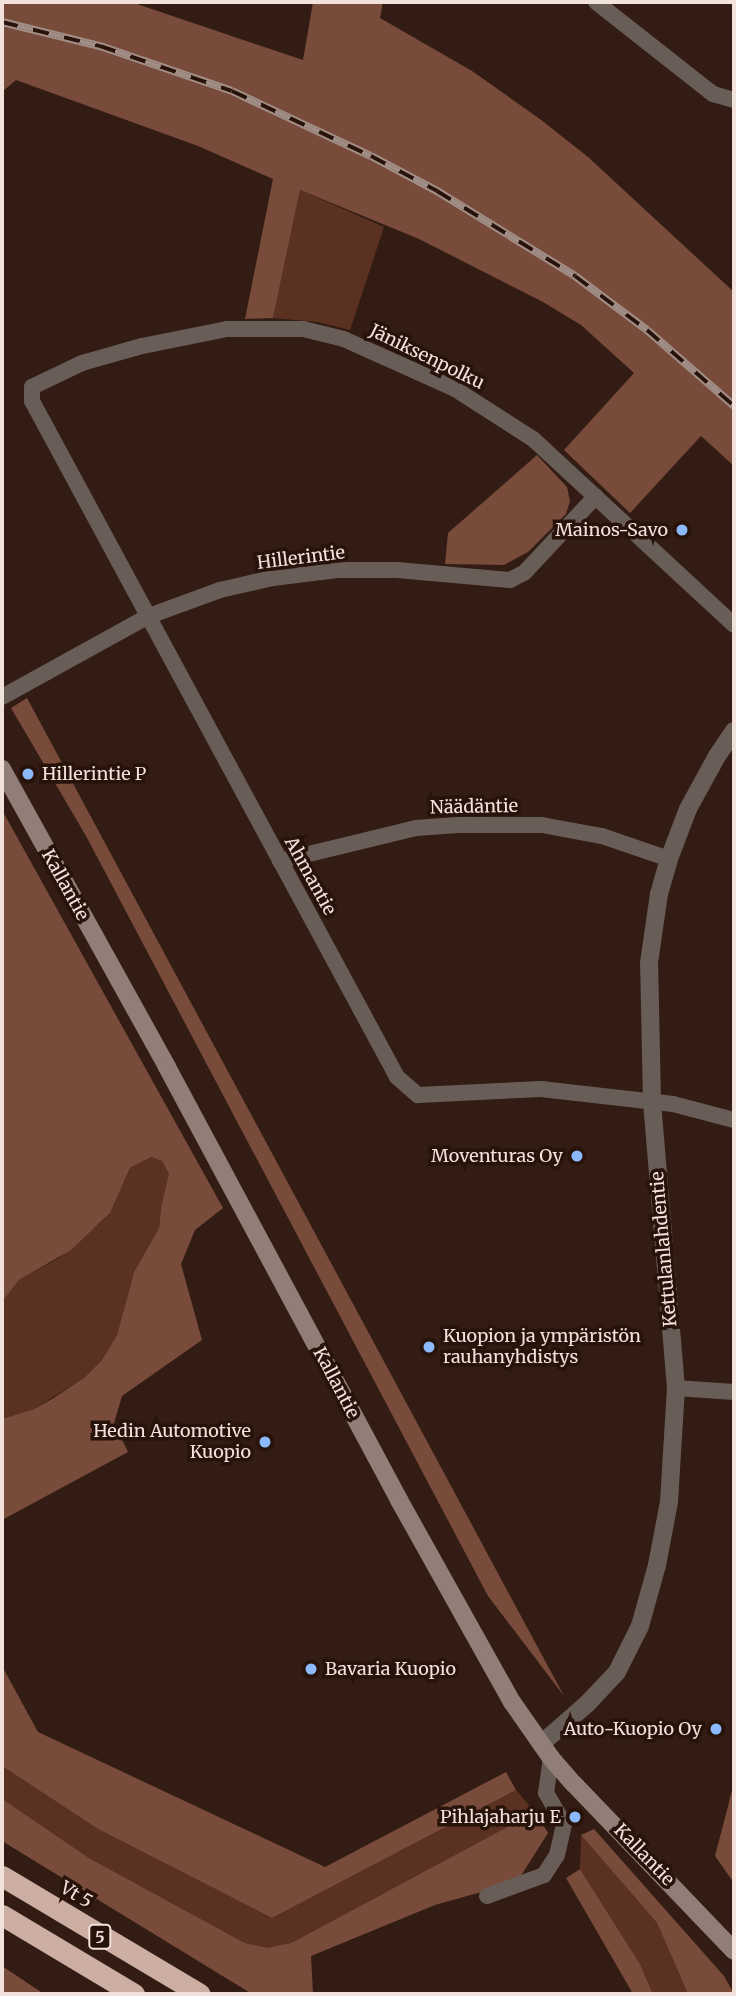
<!DOCTYPE html>
<html>
<head>
<meta charset="utf-8">
<style>
	body { margin:0 }
	#map { position:relative; width:736px; height:1996px; overflow:hidden; background:#321c13; font-family:Merriweather,serif }
	div>[style] { position:absolute }
	.green>* { inset:0; background:#5b3222 }
	.forest>* { inset:0; background:#784b3a }
	.minor>* { height:16px; margin:-8px; padding:0 8px; transform-origin:8px; border-radius:8px; background:#695d58 }
	.tertiary>* { height:18px; margin:-9px; padding:0 9px; transform-origin:9px; border-radius:9px; background:#695d58 }
	.secondary>* { height:18px; margin:-9px; padding:0 9px; transform-origin:9px; border-radius:9px; background:#917e76 }
	.motorway>* { height:21px; margin:-10.5px; padding:0 10.5px; transform-origin:10.5px; border-radius:10.5px; background:#ccaea3 }
	.rail>* { height:8px; margin-top:-4px; transform-origin:0; background:repeating-linear-gradient(90deg,#28130a 0 16px,#a08e86 0 32px); box-sizing:border-box; border-block:2px solid #a08e86 }
	.dots>* { width:19px; height:19px; translate:-50% -50%; box-sizing:border-box; border:4px solid #28130a; border-radius:50% }
	span { translate:-50% -50%; white-space:nowrap; text-align:center; line-height:1.15; -webkit-text-stroke:7px #28130a; paint-order:stroke }
	.shield-label span { padding:2px 5px; background:#28130a; border:2px solid; border-radius:5px; -webkit-text-stroke-width:0 }
	.shield-label { font-size:16px; color:#f2e2dc; font-weight:700 }
	.street-label { font-size:18px; color:#f2e2dc }
	.poi-label { font-size:18px; color:#f2e2dc }
	.right { translate:-100% -50%; text-align:right }
	.left { translate:0 -50%; text-align:left }
	.frame { position:absolute; inset:0; border:4px solid #f2e2dc; pointer-events:none }
</style>
</head>
<body>
<div id="map">
	<div class="green">
		<i style="clip-path:polygon(300px 190px,384px 227px,350px 330px,318px 322px,273px 318px)"></i>
		<i style="clip-path:polygon(151px 1157px,162px 1161px,169px 1174px,167px 1190px,161px 1207px,159px 1228px,134px 1272px,117px 1335px,102px 1360px,85px 1377px,34px 1409px,2px 1419px,2px 1302px,19px 1280px,59px 1258px,99px 1224px,110px 1213px,130px 1168px)"></i>
		<i style="clip-path:polygon(2px 1766px,98px 1829px,272px 1918px,516px 1790px,535px 1812px,291px 1943px,267px 1949px,245px 1943px,89px 1858px,2px 1800px)"></i>
		<i style="clip-path:polygon(581px 1835px,657px 1923px,688px 1994px,653px 1994px,640px 1964px,580px 1869px)"></i>
	</div>
	<div class="forest">
		<i style="clip-path:polygon(2px 2px,131px 2px,303px 60px,313px 2px,383px 2px,380px 18px,472px 71px,540px 119px,588px 157px,734px 292px,734px 466px,701px 436px,630px 513px,564px 450px,634px 373px,581px 325px,543px 302px,419px 239px,300px 190px,273px 318px,245px 319px,273px 179px,198px 146px,16px 80px,2px 92px)"></i>
		<i style="clip-path:polygon(537px 455px,567px 487px,570px 501px,566px 514px,528px 552px,504px 565px,445px 564px,448px 533px)"></i>
		<i style="clip-path:polygon(27px 698px,302px 1209px,564px 1696px,488px 1596px,86px 836px,11px 708px)"></i>
		<i style="clip-path:polygon(2px 810px,223px 1208px,195px 1230px,181px 1264px,202px 1340px,122px 1396px,114px 1423px,128px 1452px,2px 1520px,2px 1419px,34px 1409px,52px 1399px,85px 1377px,102px 1360px,117px 1335px,134px 1272px,159px 1228px,161px 1207px,169px 1174px,162px 1161px,151px 1157px,130px 1168px,110px 1213px,71px 1250px,19px 1280px,2px 1302px)"></i>
		<i style="clip-path:polygon(2px 1666px,38px 1732px,325px 1867px,506px 1772px,516px 1790px,272px 1918px,98px 1829px,2px 1766px)"></i>
		<i style="clip-path:polygon(734px 1783px,734px 1883px,715px 1856px)"></i>
		<i style="clip-path:polygon(2px 1799px,89px 1858px,245px 1943px,267px 1948px,291px 1943px,535px 1812px,548px 1833px,517px 1882px,435px 1905px,311px 1956px,313px 1994px,252px 1994px,2px 1841px)"></i>
		<i style="clip-path:polygon(594px 1829px,724px 1976px,734px 1994px,688px 1994px,657px 1923px,581px 1835px)"></i>
		<i style="clip-path:polygon(580px 1869px,640px 1964px,653px 1994px,633px 1994px,566px 1878px)"></i>
		<i style="clip-path:polygon(2px 1966px,44px 1994px,2px 1994px)"></i>
	</div>
	<div class="minor">
		<i style="left:596px;top:2px;width:149px;rotate:38.2deg"></i>
		<i style="left:713px;top:94px;width:22px;rotate:16deg"></i>
		<i style="left:734px;top:625px;width:274px;rotate:-137.2deg"></i>
		<i style="left:533px;top:439px;width:93px;rotate:-147.3deg"></i>
		<i style="left:455px;top:389px;width:122px;rotate:-155.8deg"></i>
		<i style="left:344px;top:339px;width:42px;rotate:-166.3deg"></i>
		<i style="left:303px;top:329px;width:76px;rotate:180deg"></i>
		<i style="left:227px;top:329px;width:87px;rotate:168.7deg"></i>
		<i style="left:142px;top:346px;width:62px;rotate:164.2deg"></i>
		<i style="left:82px;top:363px;width:55px;rotate:154.4deg"></i>
		<i style="left:32px;top:387px;width:14px;rotate:90deg"></i>
		<i style="left:32px;top:401px;width:768px;rotate:61.63deg"></i>
		<i style="left:397px;top:1077px;width:28px;rotate:41deg"></i>
		<i style="left:418px;top:1095px;width:123px;rotate:-2.8deg"></i>
		<i style="left:541px;top:1089px;width:133px;rotate:6.5deg"></i>
		<i style="left:673px;top:1104px;width:63px;rotate:14.7deg"></i>
		<i style="left:2px;top:697px;width:168px;rotate:-28.9deg"></i>
		<i style="left:149px;top:616px;width:76px;rotate:-20.1deg"></i>
		<i style="left:220px;top:590px;width:54px;rotate:-12.8deg"></i>
		<i style="left:273px;top:578px;width:65px;rotate:-7deg"></i>
		<i style="left:338px;top:570px;width:59px"></i>
		<i style="left:397px;top:570px;width:113px;rotate:5.1deg"></i>
		<i style="left:510px;top:580px;width:16px;rotate:-27deg"></i>
		<i style="left:524px;top:573px;width:105px;rotate:-46.9deg"></i>
		<i style="left:280px;top:861px;width:140px;rotate:-13.6deg"></i>
		<i style="left:416px;top:828px;width:42px;rotate:-4.1deg"></i>
		<i style="left:458px;top:825px;width:84px"></i>
		<i style="left:542px;top:825px;width:61px;rotate:10.4deg"></i>
		<i style="left:602px;top:836px;width:71px;rotate:18.9deg"></i>
		<i style="left:676px;top:1388px;width:58px;rotate:3.9deg"></i>
		<i style="left:487px;top:1896px;width:61px;rotate:-20.2deg"></i>
		<i style="left:544px;top:1875px;width:24px;rotate:-57deg"></i>
		<i style="left:557px;top:1855px;width:32px;rotate:-77deg"></i>
		<i style="left:564px;top:1824px;width:36px;rotate:-120deg"></i>
		<i style="left:546px;top:1793px;width:35px;rotate:-82deg"></i>
	</div>
	<div class="tertiary">
		<i style="left:541px;top:1744px;width:62px;rotate:-41.1deg"></i>
		<i style="left:588px;top:1703px;width:42px;rotate:-46.9deg"></i>
		<i style="left:617px;top:1672px;width:51px;rotate:-63.4deg"></i>
		<i style="left:640px;top:1626px;width:63px;rotate:-74.4deg"></i>
		<i style="left:657px;top:1565px;width:64px;rotate:-79.2deg"></i>
		<i style="left:669px;top:1502px;width:114px;rotate:-86.5deg"></i>
		<i style="left:676px;top:1388px;width:287px;rotate:-94.8deg"></i>
		<i style="left:652px;top:1102px;width:139px;rotate:-91.2deg"></i>
		<i style="left:649px;top:963px;width:70px;rotate:-81.8deg"></i>
		<i style="left:659px;top:894px;width:36px;rotate:-74deg"></i>
		<i style="left:669px;top:859px;width:53px;rotate:-69.2deg"></i>
		<i style="left:688px;top:809px;width:60px;rotate:-61.3deg"></i>
		<i style="left:717px;top:756px;width:30px;rotate:-56deg"></i>
	</div>
	<div class="secondary">
		<i style="left:2px;top:769px;width:341px;rotate:61deg"></i>
		<i style="left:167px;top:1067px;width:491px;rotate:61.8deg"></i>
		<i style="left:399px;top:1500px;width:231px;rotate:60.8deg"></i>
		<i style="left:512px;top:1702px;width:68px;rotate:55.1deg"></i>
		<i style="left:551px;top:1758px;width:35px;rotate:49deg"></i>
		<i style="left:574px;top:1784px;width:231px;rotate:46.2deg"></i>
	</div>
	<div class="motorway">
		<i style="left:2px;top:1876px;width:230px;rotate:30.8deg"></i>
		<i style="left:2px;top:1915px;width:154px;rotate:30.9deg"></i>
	</div>
	<div class="rail">
		<i style="left:2px;top:22px;width:101px;rotate:13.8deg"></i>
		<i style="left:100px;top:46px;width:139px;rotate:18.8deg"></i>
		<i style="left:232px;top:91px;width:153px;rotate:25.1deg"></i>
		<i style="left:371px;top:156px;width:75px;rotate:27.9deg"></i>
		<i style="left:437px;top:191px;width:162px;rotate:31.6deg"></i>
		<i style="left:575px;top:276px;width:90px;rotate:36.9deg"></i>
		<i style="left:647px;top:330px;width:116px;rotate:41.1deg"></i>
	</div>
	<div class="dots">
		<i style="left:682px;top:530px;background:#8cb9fc"></i>
		<i style="left:28px;top:774px;background:#8cb9fc"></i>
		<i style="left:577px;top:1156px;background:#8cb9fc"></i>
		<i style="left:429px;top:1347px;background:#8cb9fc"></i>
		<i style="left:265px;top:1442px;background:#8cb9fc"></i>
		<i style="left:311px;top:1669px;background:#8cb9fc"></i>
		<i style="left:716px;top:1729px;background:#8cb9fc"></i>
		<i style="left:575px;top:1817px;background:#8cb9fc"></i>
	</div>
	<div class="shield-label">
		<span style="left:100px;top:1937px">5</span>
	</div>
	<div class="street-label">
		<span style="left:427px;top:357px;rotate:26deg">Jäniksenpolku</span>
		<span style="left:301px;top:558px;rotate:-7deg">Hillerintie</span>
		<span style="left:474px;top:807px;rotate:-1deg">Näädäntie</span>
		<span style="left:310px;top:876px;rotate:61deg">Ahmantie</span>
		<span style="left:65px;top:885px;rotate:61deg">Kallantie</span>
		<span style="left:664px;top:1249px;rotate:-95deg">Kettulanlahdentie</span>
		<span style="left:336px;top:1383px;rotate:62deg">Kallantie</span>
		<span style="left:644px;top:1855px;rotate:46deg">Kallantie</span>
		<span style="left:76px;top:1895px;rotate:31deg">Vt 5</span>
	</div>
	<div class="poi-label">
		<span class="right" style="left:668px;top:530px">Mainos-Savo</span>
		<span class="left" style="left:42px;top:774px">Hillerintie P</span>
		<span class="right" style="left:563px;top:1156px">Moventuras Oy</span>
		<span class="left" style="left:443px;top:1347px">Kuopion ja ympäristön<br>rauhanyhdistys</span>
		<span class="right" style="left:251px;top:1442px">Hedin Automotive<br>Kuopio</span>
		<span class="left" style="left:325px;top:1669px">Bavaria Kuopio</span>
		<span class="right" style="left:702px;top:1729px">Auto-Kuopio Oy</span>
		<span class="right" style="left:561px;top:1817px">Pihlajaharju E</span>
	</div>
	<div class="frame"></div>
</div>
</body>
</html>
